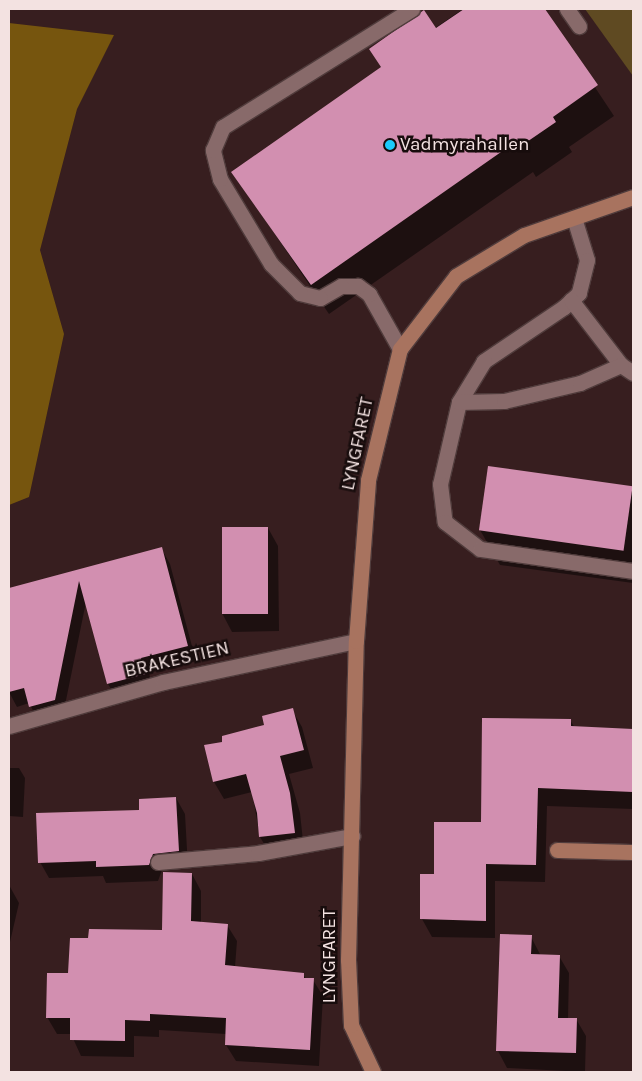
<!DOCTYPE html>
<html>
<head>
<meta charset="utf-8">
<style>
	body { margin:0 }
	#map { position:relative; width:642px; height:1081px; overflow:hidden; background:#371e1f; font-family:Karla,sans-serif }
	div>[style] { position:absolute }
	.green>* { inset:0; background:#5f4a22 }
	.forest>* { inset:0; background:#76550e }
	.shadow>* { inset:0; background:#0007 }
	.building>* { inset:0; background:#d28fb0; transform-origin:0 0 }
	.roads { filter:drop-shadow(1px 0 #503c3c) drop-shadow(-1px 0 #503c3c) drop-shadow(0 1px #503c3c) drop-shadow(0 -1px #503c3c) }
	.lane>* { height:15px; margin:-7.5px; padding:0 7.5px; transform-origin:7.5px; border-radius:7.5px; background:#886a6a }
	.street>* { height:15px; margin:-7.5px; padding:0 7.5px; transform-origin:7.5px; border-radius:7.5px; background:#886a6a }
	.secondary>* { height:15px; margin:-7.5px; padding:0 7.5px; transform-origin:7.5px; border-radius:7.5px; background:#a8735f }
	.dots>* { width:14px; height:14px; translate:-50% -50%; box-sizing:border-box; border:2px solid #170c0c; border-radius:50% }
	span { translate:-50% -50%; white-space:nowrap; text-align:center; line-height:1.15; -webkit-text-stroke:5px #170c0c; paint-order:stroke }
	.poi-label { font-size:19px; color:#f3e2e1 }
	.left { translate:0 -50%; text-align:left }
	.street-label { font-size:19px; color:#f3e2e1 }
	.frame { position:absolute; inset:0; border:10px solid #f3e2e1; pointer-events:none }
</style>
</head>
<body>
<div id="map">
	<div class="green">
		<i style="clip-path:polygon(585px 9px,633px 9px,633px 76px)"></i>
	</div>
	<div class="forest">
		<i style="clip-path:polygon(9px 23px,114px 35px,77px 109px,40px 250px,64px 334px,29px 497px,9px 505px)"></i>
	</div>
	<div class="shadow">
		<i style="clip-path:polygon(463px 9px,543px 9px,614px 116px,569px 147px,572px 152px,536px 177px,533px 172px,329px 314px,233px 172px,382px 68px,370px 49px,435px 28px)"></i>
		<i style="clip-path:polygon(489px 467px,633px 487px,633px 583px,500px 565px,480px 530px)"></i>
		<i style="clip-path:polygon(268px 528px,278px 546px,279px 631px,232px 632px,222px 613px)"></i>
		<i style="clip-path:polygon(161px 548px,170px 564px,196px 661px,149px 673px,153px 690px,117px 699px,108px 684px,86px 602px,63px 715px,39px 722px,29px 703px,17px 707px,9px 692px,9px 589px)"></i>
		<i style="clip-path:polygon(292px 710px,302px 727px,313px 768px,289px 774px,300px 813px,304px 850px,270px 854px,260px 837px,252px 792px,224px 799px,214px 782px,205px 746px,223px 743px,265px 726px)"></i>
		<i style="clip-path:polygon(570px 720px,575px 728px,633px 730px,633px 809px,547px 806px,545px 882px,495px 881px,495px 938px,432px 937px,422px 919px,421px 875px,436px 875px)"></i>
		<i style="clip-path:polygon(9px 768px,19px 768px,25px 778px,23px 817px,9px 816px)"></i>
		<i style="clip-path:polygon(176px 798px,185px 814px,188px 867px,162px 870px,158px 881px,106px 883px,103px 876px,49px 878px,40px 862px,141px 811px)"></i>
		<i style="clip-path:polygon(192px 874px,201px 891px,201px 923px,227px 925px,237px 941px,235px 967px,303px 974px,306px 979px,313px 980px,323px 996px,319px 1066px,236px 1061px,226px 1045px,226px 1034px,159px 1030px,159px 1037px,134px 1036px,134px 1057px,81px 1056px,71px 1034px,57px 1034px,47px 1017px,89px 939px,163px 932px)"></i>
		<i style="clip-path:polygon(9px 885px,19px 903px,10px 942px,9px 941px)"></i>
		<i style="clip-path:polygon(531px 937px,541px 956px,559px 956px,569px 973px,568px 1019px,576px 1019px,586px 1036px,585px 1072px,507px 1068px,498px 1051px)"></i>
	</div>
	<div class="building">
		<i style="clip-path:polygon(464px 9px,545px 9px,598px 85px,553px 117px,556px 122px,518px 148px,514px 143px,311px 285px,231px 172px,381px 67px,369px 49px,424px 10px,436px 28px)"></i>
		<i style="left:488px;top:466px;width:146px;height:65px;rotate:8deg"></i>
		<i style="left:222px;top:527px;width:46px;height:87px"></i>
		<i style="clip-path:polygon(162px 547px,188px 646px,141px 658px,146px 674px,107px 684px,79px 581px,55px 700px,29px 707px,24px 688px,9px 692px,9px 588px)"></i>
		<i style="clip-path:polygon(293px 708px,304px 750px,280px 756px,290px 793px,295px 833px,259px 837px,257px 813px,246px 774px,213px 782px,204px 745px,222px 742px,222px 736px,264px 725px,262px 716px)"></i>
		<i style="clip-path:polygon(482px 718px,571px 719px,571px 726px,633px 729px,633px 792px,538px 788px,536px 865px,486px 864px,486px 921px,420px 919px,420px 874px,434px 874px,434px 822px,481px 822px)"></i>
		<i style="clip-path:polygon(176px 797px,179px 851px,153px 854px,149px 865px,96px 867px,96px 861px,38px 863px,36px 813px,139px 810px,139px 799px)"></i>
		<i style="clip-path:polygon(163px 872px,192px 873px,191px 921px,228px 924px,225px 965px,304px 973px,304px 978px,314px 978px,310px 1050px,225px 1045px,226px 1018px,150px 1014px,150px 1021px,125px 1020px,125px 1041px,70px 1040px,70px 1018px,46px 1018px,47px 973px,68px 973px,70px 938px,88px 938px,89px 929px,162px 930px)"></i>
		<i style="clip-path:polygon(500px 934px,532px 935px,531px 954px,560px 955px,558px 1018px,577px 1018px,576px 1053px,496px 1051px)"></i>
	</div>
	<div class="roads">
		<div class="lane">
			<i style="left:567px;top:9px;width:21px;rotate:55deg"></i>
			<i style="left:574px;top:218px;width:44px;rotate:72.8deg"></i>
			<i style="left:587px;top:260px;width:34px;rotate:104deg"></i>
			<i style="left:579px;top:293px;width:21px;rotate:137deg"></i>
			<i style="left:564px;top:307px;width:97px;rotate:146deg"></i>
			<i style="left:484px;top:361px;width:48px;rotate:121.4deg"></i>
			<i style="left:459px;top:402px;width:84px;rotate:103deg"></i>
			<i style="left:440px;top:484px;width:38px;rotate:83deg"></i>
			<i style="left:445px;top:522px;width:44px;rotate:37.6deg"></i>
			<i style="left:480px;top:549px;width:155px;rotate:8.2deg"></i>
			<i style="left:571px;top:300px;width:82px;rotate:52.4deg"></i>
			<i style="left:621px;top:365px;width:14px;rotate:34deg"></i>
			<i style="left:400px;top:349px;width:63px;rotate:-119.4deg"></i>
			<i style="left:369px;top:294px;width:14px;rotate:-144deg"></i>
			<i style="left:358px;top:286px;width:17px;rotate:180deg"></i>
			<i style="left:341px;top:286px;width:24px;rotate:150deg"></i>
			<i style="left:320px;top:298px;width:21px;rotate:-166deg"></i>
			<i style="left:300px;top:293px;width:41px;rotate:-135deg"></i>
			<i style="left:271px;top:264px;width:99px;rotate:-121deg"></i>
			<i style="left:220px;top:179px;width:30px;rotate:-104deg"></i>
			<i style="left:213px;top:150px;width:25px;rotate:-67deg"></i>
			<i style="left:223px;top:127px;width:223px;rotate:-32deg"></i>
			<i style="left:459px;top:402px;width:45px;rotate:-1.3deg"></i>
			<i style="left:504px;top:401px;width:78px;rotate:-13.3deg"></i>
			<i style="left:580px;top:383px;width:45px;rotate:-23.7deg"></i>
			<i style="left:158px;top:862px;width:100px;rotate:-5.1deg"></i>
			<i style="left:258px;top:853px;width:96px;rotate:-10.3deg"></i>
		</div>
		<div class="street">
			<i style="left:9px;top:726px;width:160px;rotate:-15.9deg"></i>
			<i style="left:163px;top:682px;width:197px;rotate:-12deg"></i>
		</div>
		<div class="secondary">
			<i style="left:557px;top:850px;width:76px;rotate:1.5deg"></i>
			<i style="left:373px;top:1072px;width:52px;rotate:-115.1deg"></i>
			<i style="left:351px;top:1025px;width:65px;rotate:-92.6deg"></i>
			<i style="left:348px;top:960px;width:319px;rotate:-88.6deg"></i>
			<i style="left:356px;top:641px;width:161px;rotate:-85.7deg"></i>
			<i style="left:368px;top:480px;width:135px;rotate:-76.3deg"></i>
			<i style="left:400px;top:349px;width:92px;rotate:-52.5deg"></i>
			<i style="left:456px;top:276px;width:79px;rotate:-31.1deg"></i>
			<i style="left:524px;top:235px;width:115px;rotate:-19.2deg"></i>
		</div>
	</div>
	<div class="dots">
		<i style="left:390px;top:145px;background:#1bcafc"></i>
	</div>
	<div class="poi-label">
		<span class="left" style="left:400px;top:145px">Vadmyrahallen</span>
	</div>
	<div class="street-label">
		<span style="left:358px;top:444px;rotate:-78deg">LYNGFARET</span>
		<span style="left:177px;top:660px;rotate:-13deg">BRAKESTIEN</span>
		<span style="left:330px;top:956px;rotate:-90deg">LYNGFARET</span>
	</div>
	<div class="frame"></div>
</div>
</body>
</html>
